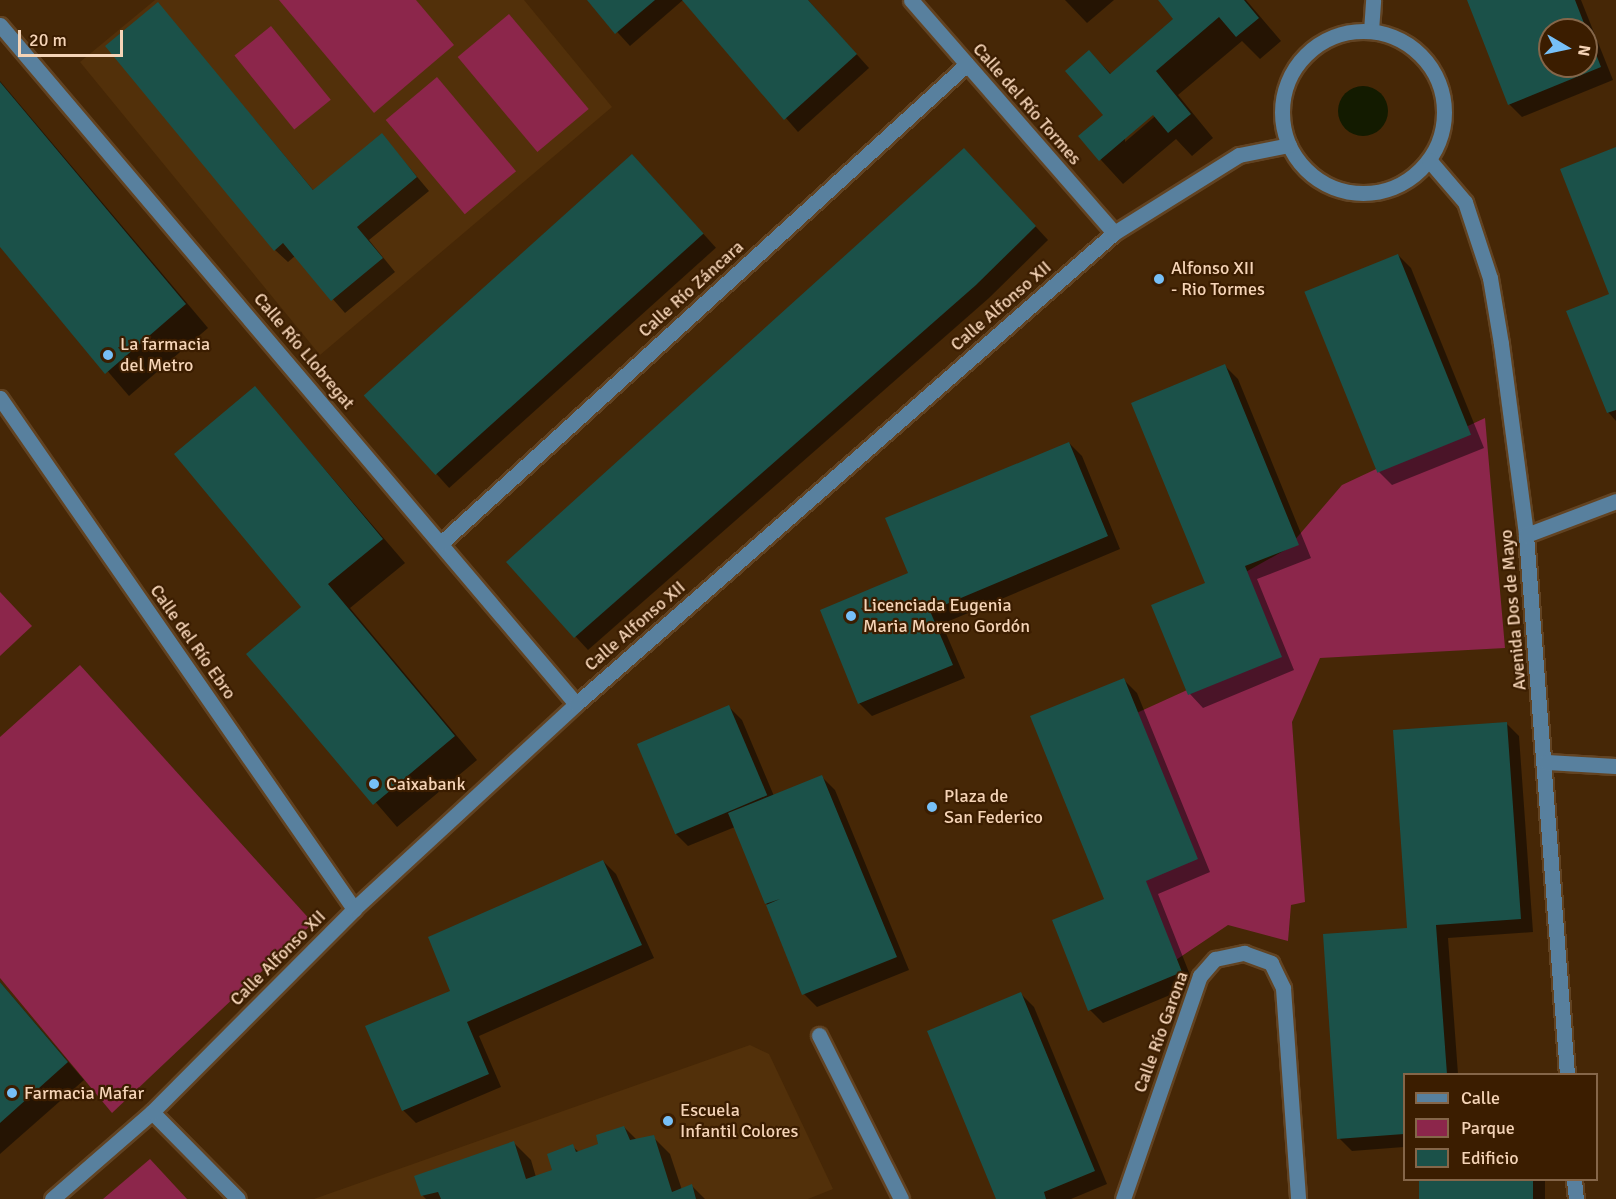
<!DOCTYPE html>
<html>
<head>
<meta charset="utf-8">
<style>
	body { margin:0 }
	#map { position:relative; width:1616px; height:1199px; overflow:hidden; background:#462706; font-family:Signika,sans-serif }
	div>[style] { position:absolute }
	.built>* { inset:0; background:#52300a }
	.green>* { inset:0; background:#8c264b; transform-origin:0 0 }
	.water>* { inset:0; background:#131b00 }
	.round { border-radius:50% }
	.shadow>* { inset:0; background:#0007; transform-origin:0 0 }
	.building>* { inset:0; background:#1b5149; transform-origin:0 0 }
	.roads { filter:drop-shadow(2px 0 #624322) drop-shadow(-2px 0 #624322) drop-shadow(0 2px #624322) drop-shadow(0 -2px #624322) }
	.minor>* { height:15px; margin:-7.5px; padding:0 7.5px; transform-origin:7.5px; border-radius:7.5px; background:#58809e }
	.minor>.ring { margin:-7.5px; padding:0; box-sizing:content-box; background:none; border:15px solid #58809e; border-radius:50% }
	.dots>* { width:16px; height:16px; translate:-50% -50%; box-sizing:border-box; border:3px solid #3b1d00; border-radius:50% }
	span { translate:-50% -50%; white-space:nowrap; text-align:center; line-height:1.15; -webkit-text-stroke:4.5px #3b1d00; paint-order:stroke }
	.street-label { font-size:18px; color:#f5d4b7 }
	.poi-label { font-size:18px; color:#f5d4b7 }
	.left { translate:0 -50%; text-align:left }
	.legend { position:absolute; left:1403px; top:1073px; width:195px; height:108px; box-sizing:border-box; background:#3b1d00; border:2px solid #856649; margin:0; padding:8px 10px; list-style:none; font-size:18px; color:#f5d4b7 }
	.legend li { display:flex; align-items:center; gap:12px; height:30px }
	.legend b { width:30px; border:2px solid #856649 }
	.north { position:absolute; left:1538px; top:18px; width:60px; height:60px; box-sizing:border-box; background:#3b1d00; border:2px solid #856649; border-radius:50%; rotate:99deg; font-size:16px; font-weight:700; line-height:24px; text-align:center; color:#f5d4b7 }
	.north::after { content:''; display:block; margin:auto; width:21px; height:27px; background:#77c0f7; clip-path:polygon(50% 0,100% 100%,50% 72%,0 100%) }
	.scale { position:absolute; left:18px; top:30px; width:105px; height:27px; box-sizing:border-box; border:3px solid #f5d4b7; border-top:0; padding-left:8px; font-size:18px; line-height:21px; white-space:nowrap; color:#f5d4b7; -webkit-text-stroke:4px #3b1d00; paint-order:stroke }
</style>
</head>
<body>
<div id="map">
	<div class="built">
		<i style="clip-path:polygon(155px 0,524px 0,612px 107px,320px 355px,80px 62px)"></i>
		<i style="clip-path:polygon(750px 1045px,769px 1054px,833px 1189px,808px 1199px,314px 1199px)"></i>
	</div>
	<div class="green">
		<i style="clip-path:polygon(279px 0,416px 0,454px 45px,374px 113px)"></i>
		<i style="left:509px;top:14px;width:124px;height:67px;rotate:50deg"></i>
		<i style="left:271px;top:26px;width:95px;height:47px;rotate:51deg"></i>
		<i style="left:437px;top:77px;width:123px;height:67px;rotate:50deg"></i>
		<i style="clip-path:polygon(1485px 418px,1505px 648px,1320px 658px,1292px 722px,1305px 902px,1291px 905px,1288px 941px,1228px 925px,1167px 966px,1135px 886px,1130px 716px,1264px 655px,1235px 578px,1287px 549px,1342px 485px)"></i>
		<i style="clip-path:polygon(0 592px,32px 626px,0 656px)"></i>
		<i style="clip-path:polygon(80px 665px,313px 923px,112px 1113px,0 978px,0 737px)"></i>
		<i style="clip-path:polygon(150px 1159px,187px 1199px,103px 1199px)"></i>
	</div>
	<div class="water">
		<i class="round" style="left:1338px;top:86px;width:50px;height:50px"></i>
	</div>
	<div class="shadow">
		<i style="clip-path:polygon(588px 0,683px 0,630px 46px)"></i>
		<i style="clip-path:polygon(684px 0,808px 0,869px 68px,798px 132px)"></i>
		<i style="clip-path:polygon(1065px 0,1114px 0,1087px 23px)"></i>
		<i style="clip-path:polygon(evenodd,1159px 0,1246px 0,1281px 41px,1260px 59px,1242px 41px,1178px 95px,1213px 138px,1192px 156px,1176px 139px,1123px 184px,1080px 137px,1105px 115px,1089px 52px,1111px 74px,1175px 20px,1159px 0,1158px 109px,1160px 112px,1125px 142px,1125px 138px,1158px 109px)"></i>
		<i style="clip-path:polygon(evenodd,1468px 0,1581px 0,1613px 80px,1522px 117px,1509px 104px,1468px 0,1550px 30px,1586px 30px,1586px 66px,1550px 66px,1550px 30px)"></i>
		<i style="clip-path:polygon(158px 4px,314px 191px,382px 135px,429px 191px,369px 240px,395px 272px,345px 313px,295px 256px,288px 262px,275px 250px)"></i>
		<i style="clip-path:polygon(0 81px,208px 328px,129px 396px,0 246px)"></i>
		<i style="clip-path:polygon(1616px 148px,1616px 421px,1608px 412px)"></i>
		<i style="clip-path:polygon(977px 163px,1048px 240px,989px 298px,588px 650px,508px 563px)"></i>
		<i style="left:645px;top:169px;width:106px;height:359px;rotate:48deg"></i>
		<i style="clip-path:polygon(1398px 255px,1411px 268px,1484px 448px,1392px 485px,1379px 472px)"></i>
		<i style="clip-path:polygon(1225px 366px,1238px 379px,1311px 558px,1257px 579px,1294px 670px,1203px 708px,1190px 694px,1153px 606px,1207px 584px)"></i>
		<i style="clip-path:polygon(255px 388px,405px 563px,350px 608px,477px 760px,397px 827px,248px 654px,303px 607px)"></i>
		<i style="clip-path:polygon(1069px 443px,1082px 456px,1120px 549px,942px 624px,965px 678px,872px 716px,859px 703px,910px 574px)"></i>
		<i style="clip-path:polygon(1124px 680px,1137px 693px,1210px 872px,1158px 894px,1194px 985px,1103px 1023px,1090px 1010px,1106px 899px)"></i>
		<i style="clip-path:polygon(729px 707px,742px 720px,774px 796px,822px 777px,835px 790px,909px 970px,817px 1007px,804px 994px,735px 827px,688px 846px,675px 833px)"></i>
		<i style="clip-path:polygon(1506px 723px,1519px 736px,1533px 932px,1448px 938px,1458px 1074px,1404px 1074px,1404px 1147px,1352px 1151px,1339px 1138px,1409px 929px)"></i>
		<i style="clip-path:polygon(603px 861px,616px 874px,654px 958px,479px 1036px,501px 1087px,416px 1123px,403px 1110px,452px 991px)"></i>
		<i style="clip-path:polygon(0 982px,84px 1080px,0 1154px)"></i>
		<i style="clip-path:polygon(1021px 994px,1034px 1007px,1107px 1184px,1071px 1199px,998px 1199px)"></i>
		<i style="clip-path:polygon(624px 1127px,637px 1140px,653px 1137px,670px 1154px,682px 1190px,692px 1186px,705px 1199px,426px 1199px,422px 1195px,514px 1143px,531px 1160px,536px 1177px,554px 1171px,572px 1146px,579px 1152px,600px 1145px)"></i>
		<i style="left:1421px;top:1180px;width:124px;height:19px"></i>
	</div>
	<div class="building">
		<i style="clip-path:polygon(587px 0,655px 0,615px 34px)"></i>
		<i style="clip-path:polygon(682px 0,808px 0,857px 54px,784px 120px)"></i>
		<i style="clip-path:polygon(1158px 0,1244px 0,1259px 18px,1236px 37px,1219px 17px,1156px 71px,1191px 114px,1168px 133px,1153px 115px,1099px 161px,1078px 136px,1103px 115px,1065px 71px,1089px 50px,1110px 74px,1173px 19px)"></i>
		<i style="clip-path:polygon(evenodd,1467px 0,1575px 0,1601px 67px,1508px 105px,1467px 0,1550px 30px,1586px 30px,1586px 66px,1550px 66px,1550px 30px)"></i>
		<i style="clip-path:polygon(158px 2px,313px 190px,382px 133px,417px 177px,357px 227px,383px 258px,331px 301px,283px 243px,274px 251px,105px 46px)"></i>
		<i style="clip-path:polygon(0 82px,186px 304px,105px 374px,0 247px)"></i>
		<i style="clip-path:polygon(1616px 147px,1616px 410px,1607px 413px,1566px 311px,1609px 294px,1560px 169px)"></i>
		<i style="clip-path:polygon(964px 148px,1036px 226px,976px 285px,574px 638px,506px 562px)"></i>
		<i style="left:632px;top:154px;width:107px;height:361px;rotate:48deg"></i>
		<i style="left:1398px;top:254px;width:195px;height:101px;rotate:68deg"></i>
		<i style="clip-path:polygon(1225px 364px,1299px 545px,1245px 566px,1282px 657px,1188px 695px,1151px 605px,1205px 583px,1131px 403px)"></i>
		<i style="clip-path:polygon(255px 386px,383px 539px,328px 584px,455px 736px,373px 805px,246px 654px,301px 607px,174px 454px)"></i>
		<i style="clip-path:polygon(1069px 442px,1108px 536px,930px 611px,953px 665px,858px 704px,820px 610px,908px 573px,885px 518px)"></i>
		<i style="clip-path:polygon(1124px 678px,1198px 859px,1146px 881px,1182px 972px,1088px 1011px,1052px 920px,1104px 899px,1030px 716px)"></i>
		<i style="left:729px;top:705px;width:98px;height:100px;rotate:67deg"></i>
		<i style="clip-path:polygon(1507px 722px,1521px 919px,1436px 925px,1447px 1074px,1404px 1074px,1404px 1134px,1337px 1139px,1323px 934px,1407px 928px,1393px 730px)"></i>
		<i style="clip-path:polygon(822px 775px,897px 957px,802px 995px,766px 905px,780px 899px,765px 904px,728px 813px)"></i>
		<i style="clip-path:polygon(603px 860px,642px 945px,467px 1022px,489px 1074px,402px 1111px,365px 1026px,450px 991px,428px 937px)"></i>
		<i style="clip-path:polygon(0 982px,68px 1062px,0 1123px)"></i>
		<i style="clip-path:polygon(1021px 992px,1095px 1171px,1044px 1192px,1046px 1199px,996px 1199px,927px 1031px)"></i>
		<i style="clip-path:polygon(624px 1126px,630px 1140px,654px 1135px,672px 1192px,692px 1184px,696px 1199px,441px 1199px,438px 1192px,421px 1196px,414px 1176px,514px 1141px,526px 1179px,552px 1170px,547px 1154px,573px 1144px,576px 1152px,598px 1144px,596px 1135px)"></i>
		<i style="left:1419px;top:1180px;width:114px;height:19px"></i>
	</div>
	<div class="roads">
		<div class="minor">
			<i style="left:911px;top:0;width:309px;rotate:48.9deg"></i>
			<i style="left:0;top:25px;width:890px;rotate:49.69deg"></i>
			<i style="left:1371px;top:31px;width:31px;rotate:-86deg"></i>
			<i class="ring" style="left:1282px;top:31px;width:147px;height:147px"></i>
			<i style="left:1429px;top:160px;width:55px;rotate:49.4deg"></i>
			<i style="left:1465px;top:202px;width:80px;rotate:71.8deg"></i>
			<i style="left:1490px;top:278px;width:67px;rotate:80.5deg"></i>
			<i style="left:1501px;top:344px;width:193px;rotate:82.5deg"></i>
			<i style="left:1526px;top:535px;width:541px;rotate:85.65deg"></i>
			<i style="left:0;top:398px;width:622px;rotate:55.29deg"></i>
			<i style="left:1526px;top:535px;width:96px;rotate:-20.7deg"></i>
			<i style="left:441px;top:543px;width:711px;rotate:-42.32deg"></i>
			<i style="left:1546px;top:762px;width:70px;rotate:3.3deg"></i>
			<i style="left:819px;top:1035px;width:183px;rotate:63.4deg"></i>
			<i style="left:152px;top:1112px;width:122px;rotate:45.3deg"></i>
			<i style="left:1574px;top:1180px;width:19px;rotate:84deg"></i>
			<i style="left:52px;top:1199px;width:133px;rotate:-41deg"></i>
			<i style="left:152px;top:1112px;width:286px;rotate:-45.1deg"></i>
			<i style="left:354px;top:909px;width:302px;rotate:-42.7deg"></i>
			<i style="left:576px;top:704px;width:715px;rotate:-41.2deg"></i>
			<i style="left:1114px;top:233px;width:147px;rotate:-32deg"></i>
			<i style="left:1239px;top:155px;width:51px;rotate:-11.3deg"></i>
			<i style="left:1123px;top:1199px;width:236px;rotate:-71deg"></i>
			<i style="left:1200px;top:976px;width:23px;rotate:-49deg"></i>
			<i style="left:1215px;top:959px;width:30px;rotate:-12deg"></i>
			<i style="left:1244px;top:953px;width:29px;rotate:20deg"></i>
			<i style="left:1271px;top:963px;width:28px;rotate:64deg"></i>
			<i style="left:1283px;top:988px;width:212px;rotate:85.9deg"></i>
		</div>
	</div>
	<div class="dots">
		<i style="left:1159px;top:279px;background:#77c0f7"></i>
		<i style="left:108px;top:355px;background:#77c0f7"></i>
		<i style="left:851px;top:616px;background:#77c0f7"></i>
		<i style="left:374px;top:784px;background:#77c0f7"></i>
		<i style="left:932px;top:807px;background:#77c0f7"></i>
		<i style="left:12px;top:1093px;background:#77c0f7"></i>
		<i style="left:668px;top:1121px;background:#77c0f7"></i>
	</div>
	<div class="street-label">
		<span style="left:1027px;top:104px;rotate:49deg">Calle del Río Tormes</span>
		<span style="left:691px;top:289px;rotate:-42deg">Calle Río Záncara</span>
		<span style="left:1001px;top:306px;rotate:-41deg">Calle Alfonso XII</span>
		<span style="left:304px;top:351px;rotate:50deg">Calle Río Llobregat</span>
		<span style="left:1513px;top:610px;rotate:-95deg">Avenida Dos de Mayo</span>
		<span style="left:635px;top:626px;rotate:-41deg">Calle Alfonso XII</span>
		<span style="left:193px;top:642px;rotate:55deg">Calle del Río Ebro</span>
		<span style="left:278px;top:958px;rotate:-45deg">Calle Alfonso XII</span>
		<span style="left:1161px;top:1032px;rotate:-70deg">Calle Río Garona</span>
	</div>
	<div class="poi-label">
		<span class="left" style="left:1171px;top:279px">Alfonso XII<br>- Rio Tormes</span>
		<span class="left" style="left:120px;top:355px">La farmacia<br>del Metro</span>
		<span class="left" style="left:863px;top:616px">Licenciada Eugenia<br>Maria Moreno Gordón</span>
		<span class="left" style="left:386px;top:784px">Caixabank</span>
		<span class="left" style="left:944px;top:807px">Plaza de<br>San Federico</span>
		<span class="left" style="left:24px;top:1093px">Farmacia Mafar</span>
		<span class="left" style="left:680px;top:1121px">Escuela<br>Infantil Colores</span>
	</div>
	<ul class="legend">
	<li><b style="height:8px;background:#58809e"></b>Calle</li>
	<li><b style="height:16px;background:#8c264b"></b>Parque</li>
	<li><b style="height:16px;background:#1b5149"></b>Edificio</li>
	</ul>
	<div class="north">N</div>
	<div class="scale">20 m</div>
</div>
</body>
</html>
